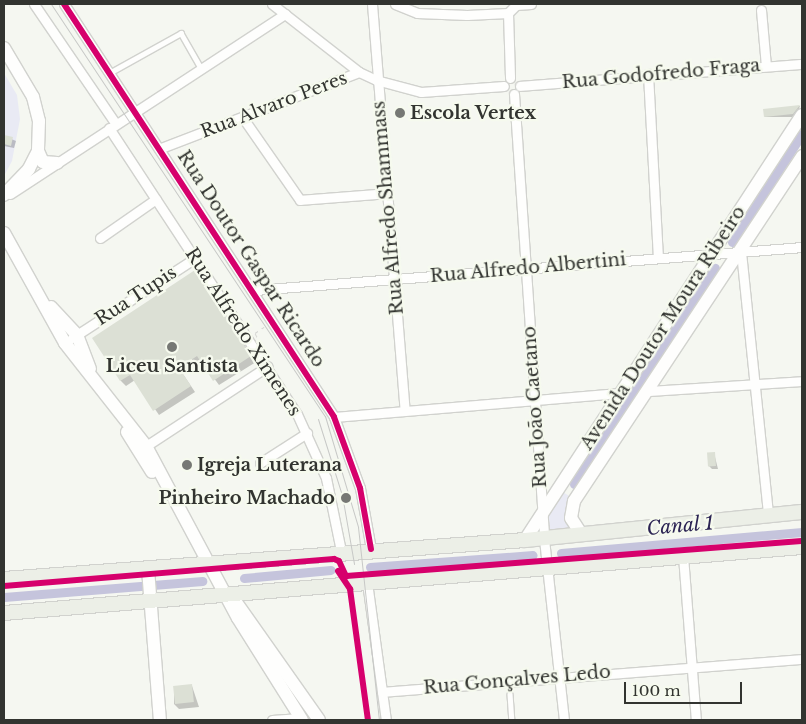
<!DOCTYPE html>
<html>
<head>
<meta charset="utf-8">
<style>
	body { margin:0 }
	#map { position:relative; width:806px; height:724px; overflow:hidden; background:#f5f7f1; font-family:"Libre Baskerville",serif }
	div>[style] { position:absolute }
	.green>* { inset:0; background:#e9eaf4 }
	.shadow>* { inset:0; background:#0003 }
	.canal>* { height:9px; margin:-4.5px; padding:0 4.5px; transform-origin:4.5px; border-radius:4.5px; background:#c5c4dc }
	.building>* { inset:0; background:#dce0d5; transform-origin:0 0 }
	.path>* { height:1px; margin-top:-0.5px; transform-origin:0; background:repeating-linear-gradient(90deg,#d4d5d2 0 4px,transparent 0 8px) }
	.roads { filter:drop-shadow(1px 0 #d1d2ce) drop-shadow(-1px 0 #d1d2ce) drop-shadow(0 1px #d1d2ce) drop-shadow(0 -1px #d1d2ce) }
	.lane>* { height:4.5px; margin:-2.25px; padding:0 2.25px; transform-origin:2.25px; border-radius:2.25px; background:#fefefd }
	.street>* { height:9px; margin:-4.5px; padding:0 4.5px; transform-origin:4.5px; border-radius:4.5px; background:#fefefd }
	.secondary>* { height:12px; margin:-6px; padding:0 6px; transform-origin:6px; border-radius:6px; background:#fefefd }
	.primary>* { height:14px; margin:-7px; padding:0 7px; transform-origin:7px; border-radius:7px; background:#ecefe7 }
	.tram>* { height:1px; margin:-0.5px; padding:0 0.5px; transform-origin:0.5px; border-radius:0.5px; background:#c7c8c6 }
	.cycleway>* { height:6px; margin:-3px; padding:0 3px; transform-origin:3px; border-radius:3px; background:#d6006c }
	.dots>* { width:14px; height:14px; translate:-50% -50%; box-sizing:border-box; border:2px solid #f6faee; border-radius:50% }
	span { translate:-50% -50%; white-space:nowrap; text-align:center; line-height:1.15; -webkit-text-stroke:4.5px #f6faee; paint-order:stroke }
	.street-label { font-size:18px; color:#323430 }
	.poi-label { font-size:18px; color:#323430; font-weight:700 }
	.left { translate:0 -50%; text-align:left }
	.right { translate:-100% -50%; text-align:right }
	.water-label { font-size:19px; color:#2b2353; font-style:italic }
	.frame { position:absolute; inset:0; border:5px solid #323430; pointer-events:none }
	.scale { position:absolute; left:624px; top:682px; width:118px; height:22px; box-sizing:border-box; border:2px solid #323430; border-top:0; padding-left:6px; font-size:15px; line-height:18px; white-space:nowrap; color:#323430; -webkit-text-stroke:4px #f6faee; paint-order:stroke }
</style>
</head>
<body>
<div id="map">
	<div class="green">
		<i style="clip-path:polygon(4px 73px,17px 95px,20px 119px,12px 161px,4px 176px)"></i>
		<i style="clip-path:polygon(561px 491px,571px 497px,569px 530px,549px 532px,547px 515px)"></i>
	</div>
	<div class="shadow">
		<i style="clip-path:polygon(800px 106px,796px 117px,765px 117px,764px 110px)"></i>
		<i style="clip-path:polygon(4px 136px,16px 141px,14px 148px,4px 146px)"></i>
		<i style="clip-path:polygon(195px 272px,256px 362px,219px 385px,202px 362px,183px 374px,195px 392px,159px 415px,135px 380px,126px 386px,121px 381px,94px 338px)"></i>
		<i style="clip-path:polygon(714px 453px,718px 469px,712px 469px,709px 466px)"></i>
		<i style="clip-path:polygon(192px 686px,199px 707px,179px 709px,174px 704px,174px 688px)"></i>
	</div>
	<div class="canal">
		<i style="left:732px;top:242px;width:129px;rotate:-57.1deg"></i>
		<i style="left:574px;top:484px;width:258px;rotate:-56.9deg"></i>
		<i style="left:561px;top:553px;width:242px;rotate:-5deg"></i>
		<i style="left:370px;top:567px;width:163px;rotate:-4.2deg"></i>
		<i style="left:244px;top:578px;width:87px;rotate:-5.3deg"></i>
		<i style="left:4px;top:597px;width:199px;rotate:-4.6deg"></i>
	</div>
	<div class="building">
		<i style="clip-path:polygon(800px 105px,793px 114px,764px 117px,763px 109px)"></i>
		<i style="clip-path:polygon(4px 135px,13px 137px,11px 146px,4px 144px)"></i>
		<i style="clip-path:polygon(195px 270px,251px 356px,213px 381px,197px 356px,179px 368px,191px 386px,153px 411px,130px 375px,120px 381px,92px 338px)"></i>
		<i style="left:715px;top:452px;width:14px;height:8px;rotate:86deg"></i>
		<i style="left:192px;top:684px;width:18px;height:19px;rotate:84deg"></i>
	</div>
	<div class="path">
		<i style="left:261px;top:344px;width:13px;rotate:-119deg"></i>
		<i style="left:255px;top:333px;width:11px;rotate:-34deg"></i>
	</div>
	<div class="roads">
		<div class="lane">
			<i style="left:111px;top:72px;width:80px;rotate:-29.1deg"></i>
			<i style="left:181px;top:33px;width:40px;rotate:60.3deg"></i>
			<i style="left:510px;top:694px;width:26px;rotate:86deg"></i>
		</div>
		<div class="street">
			<i style="left:34px;top:4px;width:145px;rotate:55.7deg"></i>
			<i style="left:64px;top:4px;width:493px;rotate:56.8deg"></i>
			<i style="left:334px;top:417px;width:76px;rotate:69.9deg"></i>
			<i style="left:360px;top:488px;width:62px;rotate:79.8deg"></i>
			<i style="left:272px;top:4px;width:110px;rotate:38deg"></i>
			<i style="left:359px;top:72px;width:19px;rotate:25deg"></i>
			<i style="left:376px;top:80px;width:47px;rotate:14.9deg"></i>
			<i style="left:421px;top:92px;width:83px;rotate:-4.1deg"></i>
			<i style="left:372px;top:4px;width:408px;rotate:85.4deg"></i>
			<i style="left:395px;top:4px;width:24px;rotate:22deg"></i>
			<i style="left:417px;top:13px;width:50px;rotate:2.3deg"></i>
			<i style="left:467px;top:15px;width:41px;rotate:-2.8deg"></i>
			<i style="left:508px;top:13px;width:11px;rotate:-45deg"></i>
			<i style="left:516px;top:5px;width:15px;rotate:-4deg"></i>
			<i style="left:761px;top:10px;width:56px;rotate:84.9deg"></i>
			<i style="left:508px;top:13px;width:65px;rotate:88.2deg"></i>
			<i style="left:648px;top:74px;width:182px;rotate:86.9deg"></i>
			<i style="left:520px;top:86px;width:283px;rotate:-4.5deg"></i>
			<i style="left:514px;top:94px;width:446px;rotate:86.1deg"></i>
			<i style="left:544px;top:539px;width:182px;rotate:83.7deg"></i>
			<i style="left:243px;top:118px;width:100px;rotate:55.2deg"></i>
			<i style="left:300px;top:200px;width:88px;rotate:-4.5deg"></i>
			<i style="left:109px;top:128px;width:342px;rotate:56.7deg"></i>
			<i style="left:297px;top:414px;width:70px;rotate:65.6deg"></i>
			<i style="left:326px;top:478px;width:75px;rotate:78.4deg"></i>
			<i style="left:161px;top:148px;width:212px;rotate:-21deg"></i>
			<i style="left:10px;top:194px;width:329px;rotate:-33.2deg"></i>
			<i style="left:100px;top:238px;width:68px;rotate:-34.9deg"></i>
			<i style="left:741px;top:252px;width:263px;rotate:84.1deg"></i>
			<i style="left:255px;top:290px;width:549px;rotate:-4.49deg"></i>
			<i style="left:72px;top:338px;width:147px;rotate:-33deg"></i>
			<i style="left:649px;top:391px;width:153px;rotate:-3.7deg"></i>
			<i style="left:334px;top:417px;width:289px;rotate:-4.8deg"></i>
			<i style="left:143px;top:448px;width:149px;rotate:-33.3deg"></i>
			<i style="left:260px;top:463px;width:56px;rotate:-32.6deg"></i>
			<i style="left:683px;top:556px;width:165px;rotate:85.5deg"></i>
			<i style="left:367px;top:582px;width:139px;rotate:82.2deg"></i>
			<i style="left:382px;top:692px;width:421px;rotate:-4.5deg"></i>
			<i style="left:272px;top:720px;width:28px;rotate:-4deg"></i>
		</div>
		<div class="secondary">
			<i style="left:4px;top:48px;width:57px;rotate:59.4deg"></i>
			<i style="left:33px;top:97px;width:25px;rotate:76deg"></i>
			<i style="left:39px;top:121px;width:30px;rotate:92deg"></i>
			<i style="left:38px;top:151px;width:20px;rotate:117deg"></i>
			<i style="left:29px;top:169px;width:36px;rotate:134deg"></i>
			<i style="left:38px;top:151px;width:12px;rotate:66deg"></i>
			<i style="left:43px;top:162px;width:14px;rotate:4deg"></i>
			<i style="left:4px;top:233px;width:126px;rotate:61deg"></i>
			<i style="left:65px;top:343px;width:131px;rotate:51.8deg"></i>
			<i style="left:146px;top:446px;width:195px;rotate:61.9deg"></i>
			<i style="left:238px;top:618px;width:120px;rotate:57.9deg"></i>
			<i style="left:51px;top:307px;width:38px;rotate:47deg"></i>
			<i style="left:77px;top:335px;width:36px;rotate:69deg"></i>
			<i style="left:127px;top:432px;width:47px;rotate:58deg"></i>
			<i style="left:582px;top:535px;width:20px;rotate:-123deg"></i>
			<i style="left:571px;top:518px;width:17px;rotate:-80deg"></i>
			<i style="left:574px;top:501px;width:414px;rotate:-56.5deg"></i>
			<i style="left:525px;top:540px;width:507px;rotate:-56.91deg"></i>
			<i style="left:148px;top:569px;width:151px;rotate:85.5deg"></i>
			<i style="left:233px;top:598px;width:149px;rotate:54.8deg"></i>
		</div>
		<div class="primary">
			<i style="left:4px;top:579px;width:522px;rotate:-4.28deg"></i>
			<i style="left:525px;top:540px;width:278px;rotate:-5.8deg"></i>
			<i style="left:4px;top:613px;width:801px;rotate:-4.73deg"></i>
		</div>
	</div>
	<div class="tram">
		<i style="left:51px;top:4px;width:495px;rotate:56.4deg"></i>
		<i style="left:325px;top:416px;width:116px;rotate:73.4deg"></i>
		<i style="left:358px;top:527px;width:194px;rotate:83.8deg"></i>
		<i style="left:318px;top:419px;width:80px;rotate:72.5deg"></i>
		<i style="left:342px;top:495px;width:70px;rotate:80.1deg"></i>
	</div>
	<div class="cycleway">
		<i style="left:64px;top:4px;width:493px;rotate:56.8deg"></i>
		<i style="left:334px;top:417px;width:76px;rotate:69.9deg"></i>
		<i style="left:360px;top:488px;width:62px;rotate:79.8deg"></i>
		<i style="left:338px;top:571px;width:22px;rotate:56deg"></i>
		<i style="left:350px;top:589px;width:132px;rotate:82.2deg"></i>
		<i style="left:4px;top:586px;width:331px;rotate:-4.7deg"></i>
		<i style="left:334px;top:559px;width:5px;rotate:22deg"></i>
		<i style="left:339px;top:561px;width:17px;rotate:65deg"></i>
		<i style="left:346px;top:576px;width:457px;rotate:-4.4deg"></i>
	</div>
	<div class="dots">
		<i style="left:400px;top:113px;background:#767874"></i>
		<i style="left:172px;top:347px;background:#767874"></i>
		<i style="left:187px;top:465px;background:#767874"></i>
		<i style="left:346px;top:498px;background:#767874"></i>
	</div>
	<div class="street-label">
		<span style="left:661px;top:74px;rotate:-5deg">Rua Godofredo Fraga</span>
		<span style="left:274px;top:105px;rotate:-21deg">Rua Alvaro Peres</span>
		<span style="left:388px;top:208px;rotate:-95deg">Rua Alfredo Shammass</span>
		<span style="left:251px;top:259px;rotate:57deg">Rua Doutor Gaspar Ricardo</span>
		<span style="left:528px;top:268px;rotate:-5deg">Rua Alfredo Albertini</span>
		<span style="left:136px;top:296px;rotate:-33deg">Rua Tupis</span>
		<span style="left:663px;top:328px;rotate:-57deg">Avenida Doutor Moura Ribeiro</span>
		<span style="left:243px;top:332px;rotate:57deg">Rua Alfredo Ximenes</span>
		<span style="left:535px;top:407px;rotate:-94deg">Rua João Caetano</span>
		<span style="left:517px;top:680px;rotate:-5deg">Rua Gonçalves Ledo</span>
	</div>
	<div class="poi-label">
		<span class="left" style="left:410px;top:113px">Escola Vertex</span>
		<span style="left:172px;top:366px">Liceu Santista</span>
		<span class="left" style="left:197px;top:465px">Igreja Luterana</span>
		<span class="right" style="left:335px;top:498px">Pinheiro Machado</span>
	</div>
	<div class="water-label">
		<span style="left:680px;top:526px;rotate:-5deg">Canal 1</span>
	</div>
	<div class="frame"></div>
	<div class="scale">100 m</div>
</div>
</body>
</html>
